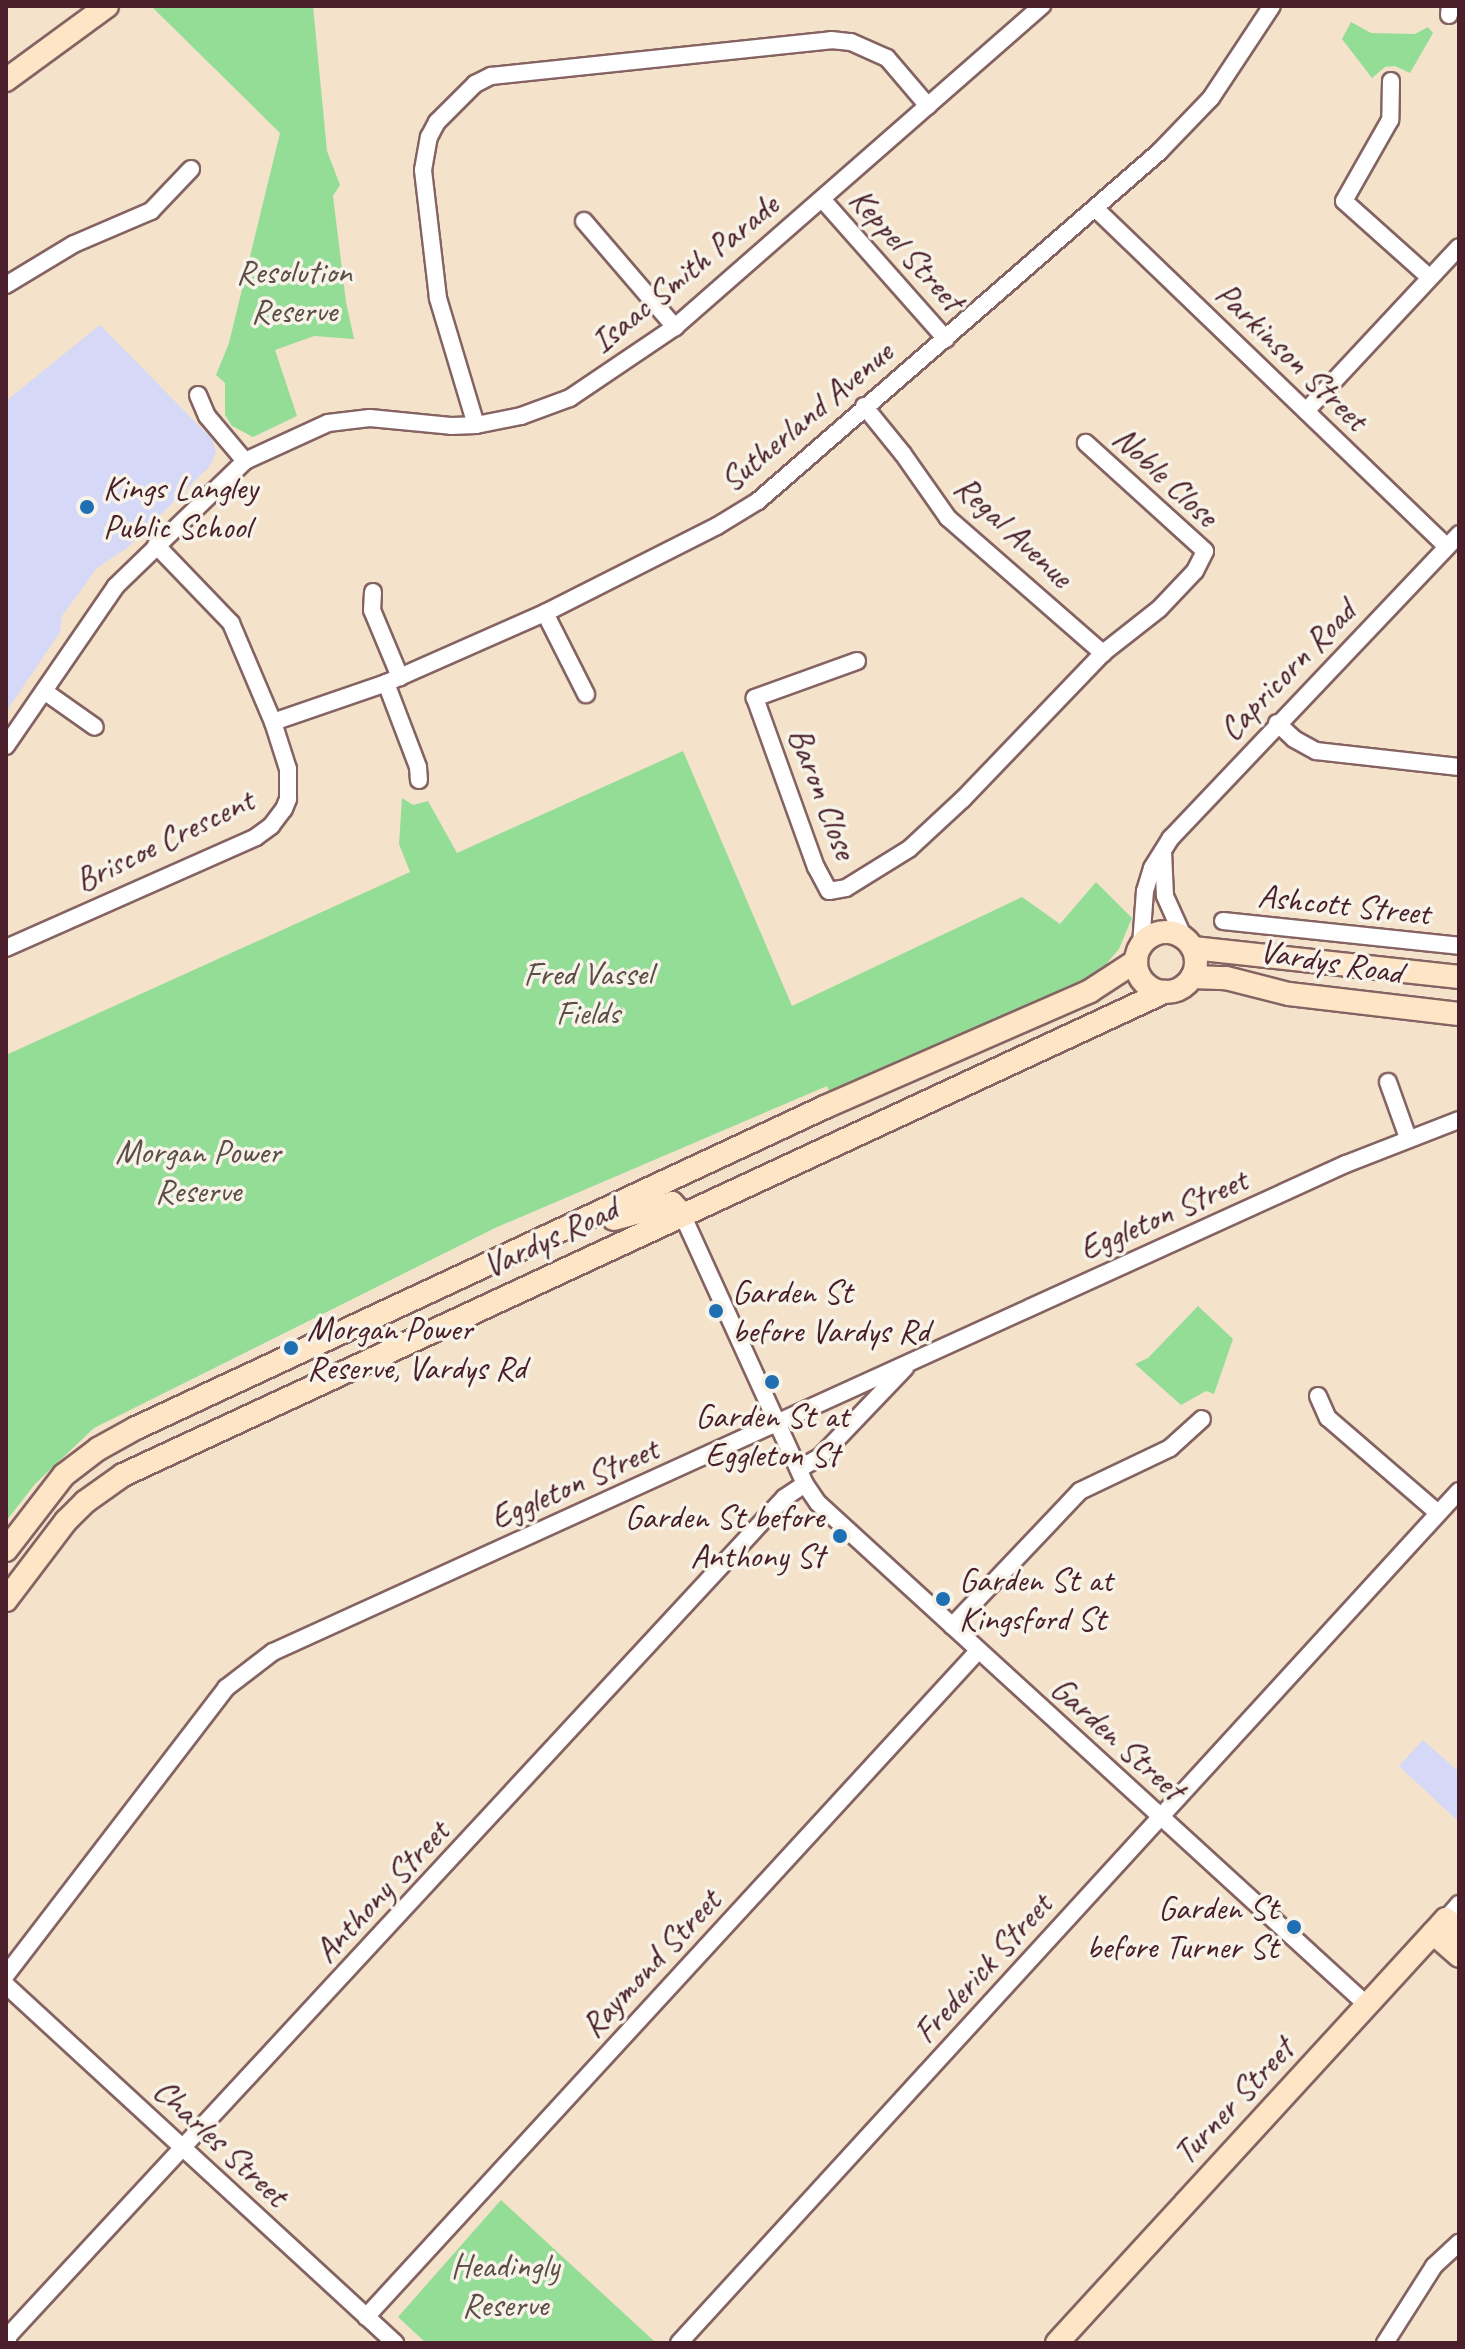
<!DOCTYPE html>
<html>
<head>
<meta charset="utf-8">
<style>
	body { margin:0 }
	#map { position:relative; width:1465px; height:2349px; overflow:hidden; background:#f4e2ca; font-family:Caveat,sans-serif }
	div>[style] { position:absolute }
	.built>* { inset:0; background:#d6d8f8 }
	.green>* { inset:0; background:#94dd97 }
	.roads { filter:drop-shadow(2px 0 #866363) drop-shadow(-2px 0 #866363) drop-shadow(0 2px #866363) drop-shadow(0 -2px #866363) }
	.street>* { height:16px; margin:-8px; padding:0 8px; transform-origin:8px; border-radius:8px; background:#fff }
	.secondary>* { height:22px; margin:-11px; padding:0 11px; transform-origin:11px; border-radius:11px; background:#fde5c5 }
	.secondary>.ring { margin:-11px; padding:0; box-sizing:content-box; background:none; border:22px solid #fde5c5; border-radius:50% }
	.dots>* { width:22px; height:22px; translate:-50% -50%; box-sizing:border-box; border:4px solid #f7f3e8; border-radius:50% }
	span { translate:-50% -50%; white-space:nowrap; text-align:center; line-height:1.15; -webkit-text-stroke:7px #f7f3e8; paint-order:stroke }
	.street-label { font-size:34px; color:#4a1f2b }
	.park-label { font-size:34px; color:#5c4e46 }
	.poi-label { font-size:34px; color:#4a1f2b }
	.left { translate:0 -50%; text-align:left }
	.right { translate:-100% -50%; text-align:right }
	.frame { position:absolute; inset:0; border:8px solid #4a1f2b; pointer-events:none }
</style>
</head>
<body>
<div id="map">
	<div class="built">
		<i style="clip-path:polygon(100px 325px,213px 440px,216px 452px,210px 466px,127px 548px,97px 568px,62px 616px,60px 632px,6px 712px,6px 401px)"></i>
		<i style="clip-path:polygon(1423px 1740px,1459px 1772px,1459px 1822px,1399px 1766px)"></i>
	</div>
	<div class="green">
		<i style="clip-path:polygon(151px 6px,313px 6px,327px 151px,340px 185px,333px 196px,346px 302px,354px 339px,314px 336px,275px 350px,297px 416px,253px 437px,232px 426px,225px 415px,225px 383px,216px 375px,229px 343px,280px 133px)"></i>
		<i style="clip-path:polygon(1351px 22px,1371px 33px,1415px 34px,1428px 27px,1433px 33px,1410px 73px,1395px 66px,1385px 67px,1372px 78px,1342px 39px)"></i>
		<i style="clip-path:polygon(683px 751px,792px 1006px,1022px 897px,1060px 924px,1096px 882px,1132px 918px,1119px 949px,1095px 977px,830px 1094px,827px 1086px,495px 1228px,94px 1428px,35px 1484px,6px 1521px,6px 1055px,410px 872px,399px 844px,402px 798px,413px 805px,428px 801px,457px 853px)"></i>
		<i style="clip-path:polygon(1198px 1306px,1233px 1339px,1214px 1394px,1206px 1391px,1181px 1405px,1135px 1364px,1148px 1358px)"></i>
		<i style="clip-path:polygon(501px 2200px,654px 2341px,652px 2343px,426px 2343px,398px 2317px)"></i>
	</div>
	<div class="roads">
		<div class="street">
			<i style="left:1449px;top:15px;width:9px;rotate:-84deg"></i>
			<i style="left:1391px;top:81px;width:39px;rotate:91deg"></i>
			<i style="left:1390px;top:120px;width:93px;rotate:119.6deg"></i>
			<i style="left:1344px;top:201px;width:115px;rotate:41.8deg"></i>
			<i style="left:822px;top:199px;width:187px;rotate:48.5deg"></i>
			<i style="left:1096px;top:209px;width:487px;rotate:43.9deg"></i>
			<i style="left:584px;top:221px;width:140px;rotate:49.4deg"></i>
			<i style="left:6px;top:285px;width:79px;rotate:-31.1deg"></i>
			<i style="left:74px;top:244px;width:84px;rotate:-23.2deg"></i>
			<i style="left:151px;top:211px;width:58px;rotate:-46.4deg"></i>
			<i style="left:198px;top:395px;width:23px;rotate:67deg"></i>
			<i style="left:207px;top:416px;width:59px;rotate:49.8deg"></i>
			<i style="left:864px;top:406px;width:62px;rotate:50.9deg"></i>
			<i style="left:903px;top:454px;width:78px;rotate:54.9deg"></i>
			<i style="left:948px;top:518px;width:206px;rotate:41.1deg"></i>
			<i style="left:1306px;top:411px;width:224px;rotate:-47deg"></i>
			<i style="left:476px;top:425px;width:133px;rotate:-106.7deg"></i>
			<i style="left:438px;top:298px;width:129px;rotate:-96.7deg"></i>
			<i style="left:423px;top:170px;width:34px;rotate:-80deg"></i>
			<i style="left:429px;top:137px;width:17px;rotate:-62deg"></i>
			<i style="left:437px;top:122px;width:54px;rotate:-45deg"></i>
			<i style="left:475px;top:84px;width:18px;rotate:-27deg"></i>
			<i style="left:491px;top:76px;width:342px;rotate:-6deg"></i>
			<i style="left:831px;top:40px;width:20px;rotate:6deg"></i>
			<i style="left:851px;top:42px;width:39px;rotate:24deg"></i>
			<i style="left:887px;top:58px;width:63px;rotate:49.5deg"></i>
			<i style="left:373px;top:592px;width:18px;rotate:93deg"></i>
			<i style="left:372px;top:610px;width:73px;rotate:67.3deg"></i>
			<i style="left:545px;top:613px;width:91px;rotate:63.2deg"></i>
			<i style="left:857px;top:661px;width:109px;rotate:160.1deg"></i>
			<i style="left:755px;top:698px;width:180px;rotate:70.2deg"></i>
			<i style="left:816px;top:867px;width:27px;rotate:62deg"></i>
			<i style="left:829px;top:891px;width:17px;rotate:-10deg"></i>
			<i style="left:846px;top:888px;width:74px;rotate:-31.8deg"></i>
			<i style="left:909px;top:849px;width:74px;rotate:-42.8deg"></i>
			<i style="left:963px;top:799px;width:202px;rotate:-46.2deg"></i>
			<i style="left:1103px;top:653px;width:71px;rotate:-38.2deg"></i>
			<i style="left:1159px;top:609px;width:52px;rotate:-46.5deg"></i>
			<i style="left:1195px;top:571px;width:22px;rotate:-63deg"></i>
			<i style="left:1205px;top:551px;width:161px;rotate:-137.8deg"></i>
			<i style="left:386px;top:683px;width:90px;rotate:69.1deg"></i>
			<i style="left:418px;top:767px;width:13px;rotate:86deg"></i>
			<i style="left:44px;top:691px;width:62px;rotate:35.2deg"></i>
			<i style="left:273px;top:722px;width:120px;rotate:-19deg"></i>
			<i style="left:386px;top:683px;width:174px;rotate:-23.8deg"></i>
			<i style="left:545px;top:613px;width:193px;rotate:-26.8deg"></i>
			<i style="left:717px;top:526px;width:48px;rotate:-31.4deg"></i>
			<i style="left:758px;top:501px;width:532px;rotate:-41.03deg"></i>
			<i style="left:1159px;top:152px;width:75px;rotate:-46.1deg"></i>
			<i style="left:1211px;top:98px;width:110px;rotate:-56.5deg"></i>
			<i style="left:1277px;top:723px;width:23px;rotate:43deg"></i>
			<i style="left:1294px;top:739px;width:25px;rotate:29deg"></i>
			<i style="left:1316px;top:751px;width:144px;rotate:6.4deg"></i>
			<i style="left:6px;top:746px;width:194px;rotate:-55.5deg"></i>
			<i style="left:116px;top:586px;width:180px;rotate:-44.1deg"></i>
			<i style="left:245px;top:461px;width:91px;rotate:-24.6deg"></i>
			<i style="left:328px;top:423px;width:42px;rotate:-6.8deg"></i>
			<i style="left:370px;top:418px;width:81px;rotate:5.6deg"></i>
			<i style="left:451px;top:426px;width:25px;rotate:-2deg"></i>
			<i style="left:476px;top:425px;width:46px;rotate:-11.3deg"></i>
			<i style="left:521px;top:416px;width:52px;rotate:-20.2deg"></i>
			<i style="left:570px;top:398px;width:127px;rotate:-34.1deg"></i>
			<i style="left:675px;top:327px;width:488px;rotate:-41.2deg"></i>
			<i style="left:1163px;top:851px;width:45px;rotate:87.5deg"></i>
			<i style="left:1165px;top:896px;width:44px;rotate:65.8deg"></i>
			<i style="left:1223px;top:921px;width:237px;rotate:6deg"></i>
			<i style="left:1141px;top:945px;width:54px;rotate:-85.8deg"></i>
			<i style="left:1145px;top:891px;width:24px;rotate:-73deg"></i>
			<i style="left:1152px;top:868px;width:36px;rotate:-58deg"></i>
			<i style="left:1171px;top:838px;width:419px;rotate:-46.5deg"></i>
			<i style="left:6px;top:948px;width:274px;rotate:-23.9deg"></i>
			<i style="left:256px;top:837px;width:19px;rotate:-36deg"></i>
			<i style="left:271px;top:826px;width:21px;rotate:-53deg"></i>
			<i style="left:284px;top:809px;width:11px;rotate:-68deg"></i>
			<i style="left:288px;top:799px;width:30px;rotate:-90deg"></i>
			<i style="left:288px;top:769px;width:49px;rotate:-107.7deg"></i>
			<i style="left:273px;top:722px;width:108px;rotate:-113deg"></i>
			<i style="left:231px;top:623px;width:108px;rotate:-133.9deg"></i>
			<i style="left:1388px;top:1082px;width:59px;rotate:70.3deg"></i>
			<i style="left:682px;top:1214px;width:297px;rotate:65.5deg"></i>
			<i style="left:805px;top:1484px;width:23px;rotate:56deg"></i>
			<i style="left:818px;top:1503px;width:744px;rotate:42.44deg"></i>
			<i style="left:1318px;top:1396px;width:24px;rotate:66deg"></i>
			<i style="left:1328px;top:1418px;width:145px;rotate:40.8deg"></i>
			<i style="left:799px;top:1469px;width:24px;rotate:-30deg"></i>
			<i style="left:820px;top:1457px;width:123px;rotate:-46.3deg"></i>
			<i style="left:952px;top:1626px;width:186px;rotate:-46.5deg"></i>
			<i style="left:1080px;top:1491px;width:100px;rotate:-25.5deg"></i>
			<i style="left:1170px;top:1448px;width:43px;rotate:-42.2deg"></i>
			<i style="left:1446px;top:1919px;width:20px;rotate:-49deg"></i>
			<i style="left:6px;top:1975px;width:362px;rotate:-52.5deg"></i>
			<i style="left:226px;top:1688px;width:59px;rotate:-37.5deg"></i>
			<i style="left:273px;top:1652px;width:1179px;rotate:-24.46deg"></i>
			<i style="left:1346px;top:1164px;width:121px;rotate:-21.3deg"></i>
			<i style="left:6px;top:1985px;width:529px;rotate:42.62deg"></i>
			<i style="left:366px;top:2317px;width:904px;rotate:-47.42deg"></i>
			<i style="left:7px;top:2343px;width:8px;rotate:-76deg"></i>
			<i style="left:9px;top:2335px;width:1141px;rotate:-47.2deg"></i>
			<i style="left:784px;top:1498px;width:25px;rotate:-34deg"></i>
			<i style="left:679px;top:2343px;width:1155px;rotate:-47.53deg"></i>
			<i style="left:1385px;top:2343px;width:91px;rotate:-57.5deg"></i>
			<i style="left:1434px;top:2266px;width:34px;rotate:-43deg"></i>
		</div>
		<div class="secondary">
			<i style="left:6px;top:80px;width:125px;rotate:-36.2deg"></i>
			<i class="ring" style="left:1136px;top:932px;width:38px;height:38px"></i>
			<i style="left:1193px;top:948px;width:268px;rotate:6.2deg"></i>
			<i style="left:1192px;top:977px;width:34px;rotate:2deg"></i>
			<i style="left:1226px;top:978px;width:65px;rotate:14.3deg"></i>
			<i style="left:1289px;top:994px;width:171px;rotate:6.7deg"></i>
			<i style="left:614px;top:1219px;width:60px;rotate:-15.4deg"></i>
			<i style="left:672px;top:1203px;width:15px;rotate:48deg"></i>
			<i style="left:6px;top:1550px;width:95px;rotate:-52.3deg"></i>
			<i style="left:64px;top:1475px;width:43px;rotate:-37.4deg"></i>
			<i style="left:98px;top:1449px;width:43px;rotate:-28.9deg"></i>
			<i style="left:136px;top:1428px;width:760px;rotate:-24.98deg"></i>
			<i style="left:825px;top:1107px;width:289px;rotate:-23.6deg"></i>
			<i style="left:1090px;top:991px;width:55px;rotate:-33.1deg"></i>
			<i style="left:6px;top:1600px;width:99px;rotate:-52.8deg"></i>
			<i style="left:66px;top:1521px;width:27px;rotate:-45deg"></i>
			<i style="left:85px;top:1502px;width:47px;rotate:-35.4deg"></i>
			<i style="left:123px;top:1475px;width:1148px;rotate:-24.89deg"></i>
			<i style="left:1433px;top:1933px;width:35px;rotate:41deg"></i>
			<i style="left:1057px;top:2343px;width:575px;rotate:-47.47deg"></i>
			<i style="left:1446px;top:1919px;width:18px;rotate:43deg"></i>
		</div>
	</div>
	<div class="dots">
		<i style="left:87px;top:507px;background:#1f6fb2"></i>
		<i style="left:716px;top:1311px;background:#1f6fb2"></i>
		<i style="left:291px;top:1348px;background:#1f6fb2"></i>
		<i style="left:772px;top:1382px;background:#1f6fb2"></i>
		<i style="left:840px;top:1536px;background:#1f6fb2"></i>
		<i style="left:943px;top:1599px;background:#1f6fb2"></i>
		<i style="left:1294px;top:1927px;background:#1f6fb2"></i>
	</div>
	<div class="street-label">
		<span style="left:907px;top:249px;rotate:48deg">Keppel Street</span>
		<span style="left:684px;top:273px;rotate:-39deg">Isaac Smith Parade</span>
		<span style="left:1292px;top:356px;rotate:44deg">Parkinson Street</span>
		<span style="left:806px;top:416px;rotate:-40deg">Sutherland Avenue</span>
		<span style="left:1166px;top:476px;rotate:43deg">Noble Close</span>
		<span style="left:1014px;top:531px;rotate:43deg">Regal Avenue</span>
		<span style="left:1287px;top:670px;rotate:-46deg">Capricorn Road</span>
		<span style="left:823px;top:793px;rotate:69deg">Baron Close</span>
		<span style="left:164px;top:840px;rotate:-26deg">Briscoe Crescent</span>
		<span style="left:1344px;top:904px;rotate:6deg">Ashcott Street</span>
		<span style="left:1331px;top:961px;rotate:9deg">Vardys Road</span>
		<span style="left:1163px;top:1214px;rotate:-24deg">Eggleton Street</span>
		<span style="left:550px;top:1237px;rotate:-25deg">Vardys Road</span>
		<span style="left:574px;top:1483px;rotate:-24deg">Eggleton Street</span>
		<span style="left:1118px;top:1738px;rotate:42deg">Garden Street</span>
		<span style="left:381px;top:1891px;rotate:-47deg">Anthony Street</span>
		<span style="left:650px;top:1963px;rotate:-47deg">Raymond Street</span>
		<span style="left:982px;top:1968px;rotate:-48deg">Frederick Street</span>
		<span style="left:1233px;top:2101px;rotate:-47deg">Turner Street</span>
		<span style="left:221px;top:2142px;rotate:43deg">Charles Street</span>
	</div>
	<div class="park-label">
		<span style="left:294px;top:291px">Resolution<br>Reserve</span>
		<span style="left:588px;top:993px">Fred Vassel<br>Fields</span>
		<span style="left:198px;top:1171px">Morgan Power<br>Reserve</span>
		<span style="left:505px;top:2285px">Headingly<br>Reserve</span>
	</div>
	<div class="poi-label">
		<span class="left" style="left:103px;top:507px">Kings Langley<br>Public School</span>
		<span class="left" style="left:732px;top:1311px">Garden St<br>before Vardys Rd</span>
		<span class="left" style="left:307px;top:1348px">Morgan Power<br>Reserve, Vardys Rd</span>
		<span style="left:772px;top:1435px">Garden St at<br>Eggleton St</span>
		<span class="right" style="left:824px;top:1536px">Garden St before<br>Anthony St</span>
		<span class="left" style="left:959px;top:1599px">Garden St at<br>Kingsford St</span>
		<span class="right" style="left:1278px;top:1927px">Garden St<br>before Turner St</span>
	</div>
	<div class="frame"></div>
</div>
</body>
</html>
